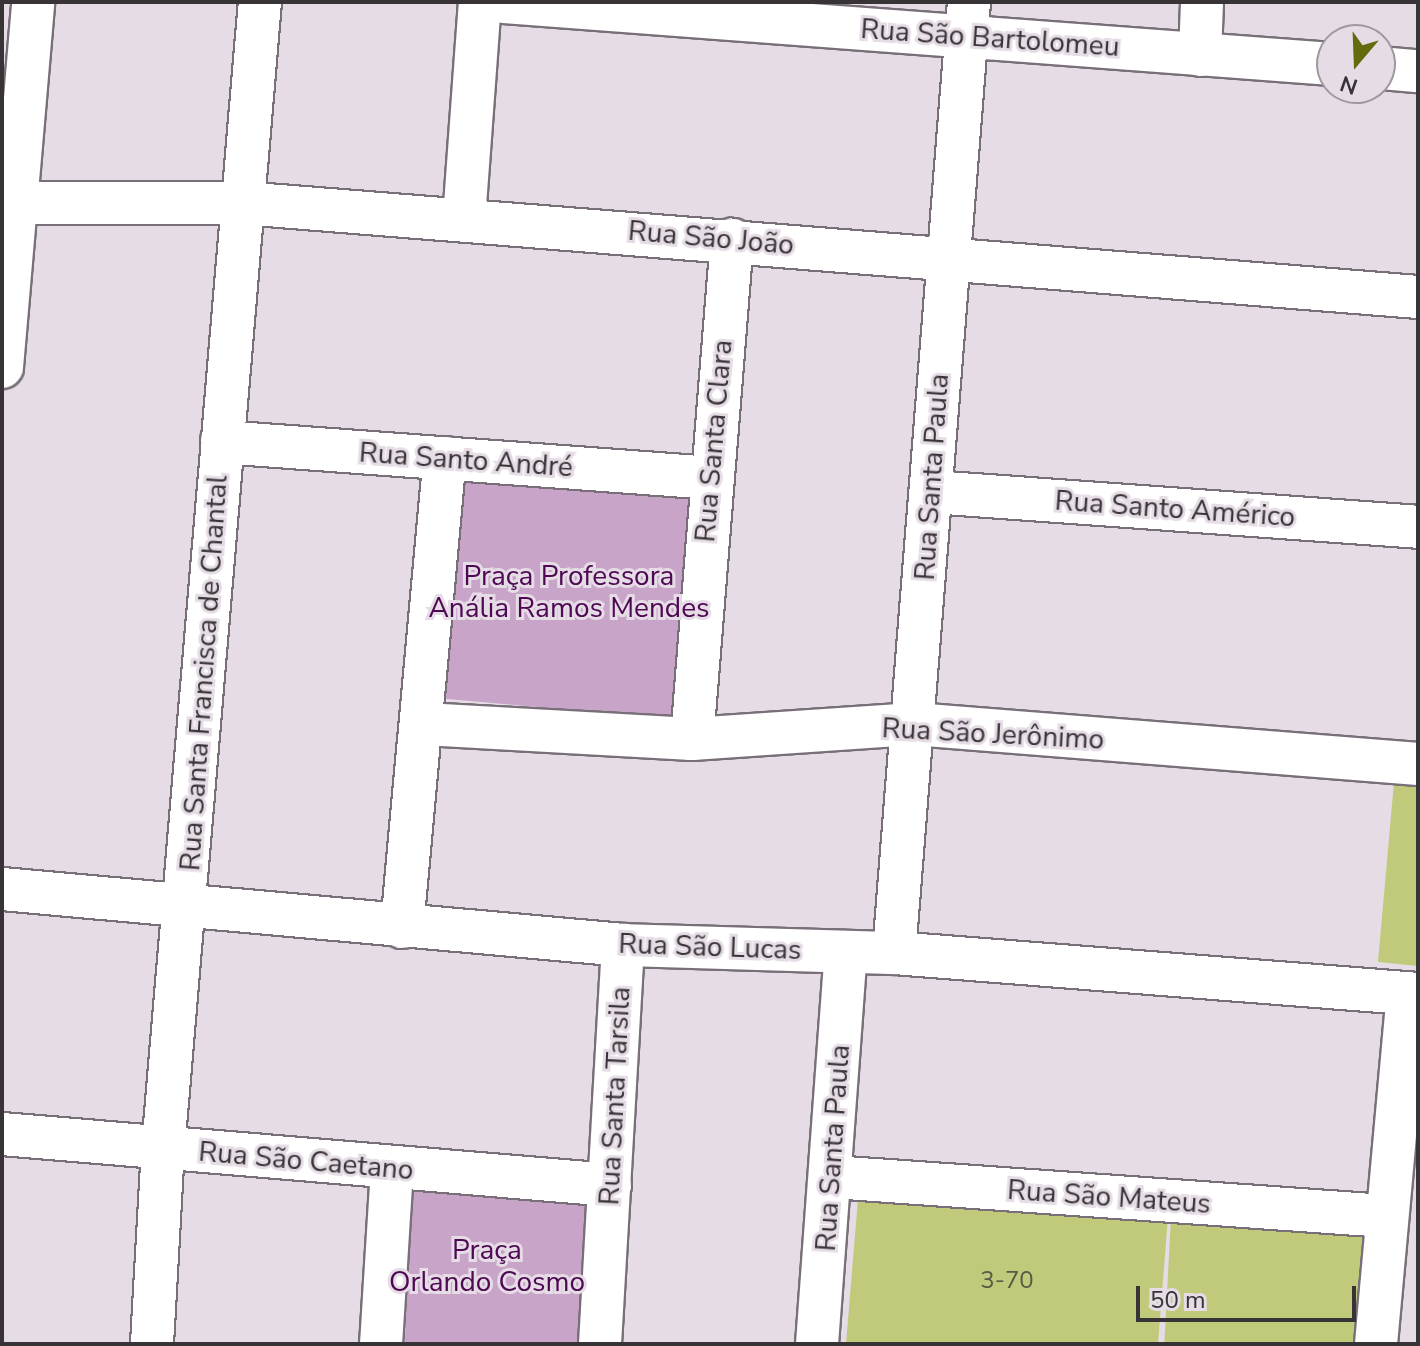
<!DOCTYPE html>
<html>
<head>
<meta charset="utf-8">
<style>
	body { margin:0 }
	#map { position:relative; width:1420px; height:1346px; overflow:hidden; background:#e5dce5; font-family:"Nunito Sans",sans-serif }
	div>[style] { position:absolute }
	.green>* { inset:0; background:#c8a4c9; transform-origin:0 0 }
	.building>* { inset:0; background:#c1ca7a; transform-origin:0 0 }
	.roads { filter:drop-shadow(2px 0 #786f78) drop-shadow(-2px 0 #786f78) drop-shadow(0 2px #786f78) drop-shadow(0 -2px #786f78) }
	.minor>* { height:42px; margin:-21px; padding:0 21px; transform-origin:21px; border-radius:21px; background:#fff }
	span { translate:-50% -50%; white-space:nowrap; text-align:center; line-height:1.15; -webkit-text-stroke:6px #e5dce5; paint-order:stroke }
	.number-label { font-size:24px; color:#5a5948 }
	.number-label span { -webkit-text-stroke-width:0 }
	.street-label { font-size:28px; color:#373337 }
	.park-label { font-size:28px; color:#4f0853 }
	.frame { position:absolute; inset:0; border:4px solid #373337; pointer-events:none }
	.north { position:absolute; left:1316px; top:24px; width:80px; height:80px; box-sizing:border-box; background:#e5dce5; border:2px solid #9f989f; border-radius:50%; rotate:199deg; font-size:22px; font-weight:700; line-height:32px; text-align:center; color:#373337 }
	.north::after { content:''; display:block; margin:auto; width:28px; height:36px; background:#646b0e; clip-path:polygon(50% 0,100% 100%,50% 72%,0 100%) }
	.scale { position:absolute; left:1136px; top:1286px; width:220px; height:36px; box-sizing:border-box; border:4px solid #373337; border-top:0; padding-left:10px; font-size:24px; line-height:28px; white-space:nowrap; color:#373337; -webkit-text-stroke:6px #e5dce5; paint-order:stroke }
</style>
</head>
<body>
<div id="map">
	<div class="green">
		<i style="left:456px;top:467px;width:241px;height:232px;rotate:5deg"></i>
		<i style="left:413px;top:1183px;width:185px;height:161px;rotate:3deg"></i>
	</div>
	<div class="building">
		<i style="clip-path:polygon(1394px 782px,1418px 784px,1418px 966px,1378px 962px)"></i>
		<i style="clip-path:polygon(858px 1199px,1168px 1217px,1158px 1344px,846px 1344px)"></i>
		<i style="left:1171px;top:1217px;width:194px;height:127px;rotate:3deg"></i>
	</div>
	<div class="roads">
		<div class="minor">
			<i style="left:504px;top:2px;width:830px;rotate:4.28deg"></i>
			<i style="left:1200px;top:55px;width:53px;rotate:-87.8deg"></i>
			<i style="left:1380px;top:68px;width:38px;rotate:5deg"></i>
			<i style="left:2px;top:203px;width:240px"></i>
			<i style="left:242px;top:203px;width:1180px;rotate:4.57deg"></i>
			<i style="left:464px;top:219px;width:218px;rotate:-85.8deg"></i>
			<i style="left:2px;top:367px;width:366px;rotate:-85.1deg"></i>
			<i style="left:222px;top:442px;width:488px;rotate:4.2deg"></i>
			<i style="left:932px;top:492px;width:487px;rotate:4.1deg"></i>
			<i style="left:424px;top:724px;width:268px;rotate:3.2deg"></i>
			<i style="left:692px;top:739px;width:223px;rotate:-3.9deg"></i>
			<i style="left:914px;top:724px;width:506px;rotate:4.54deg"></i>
			<i style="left:692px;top:739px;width:501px;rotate:-85.42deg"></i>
			<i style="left:2px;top:889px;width:624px;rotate:5.15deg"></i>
			<i style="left:623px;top:945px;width:271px;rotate:1.7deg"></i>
			<i style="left:894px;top:953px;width:526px;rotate:4.47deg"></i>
			<i style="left:402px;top:927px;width:471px;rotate:-84.8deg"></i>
			<i style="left:894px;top:953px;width:954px;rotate:-85.49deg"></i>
			<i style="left:2px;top:1134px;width:610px;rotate:4.79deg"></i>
			<i style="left:832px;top:1177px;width:555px;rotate:4.03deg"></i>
			<i style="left:152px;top:1344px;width:195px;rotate:-86.8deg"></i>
			<i style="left:163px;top:1149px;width:1151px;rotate:-85.17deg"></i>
			<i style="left:381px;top:1344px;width:176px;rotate:-86.4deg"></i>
			<i style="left:600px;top:1344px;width:400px;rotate:-86.7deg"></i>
			<i style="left:817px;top:1344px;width:393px;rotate:-85.8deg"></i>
			<i style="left:1376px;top:1344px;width:351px;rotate:-84.8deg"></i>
		</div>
	</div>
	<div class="number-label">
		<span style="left:1007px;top:1281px">3-70</span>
	</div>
	<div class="street-label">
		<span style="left:990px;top:38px;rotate:4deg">Rua São Bartolomeu</span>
		<span style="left:711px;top:238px;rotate:5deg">Rua São João</span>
		<span style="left:714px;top:441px;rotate:-85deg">Rua Santa Clara</span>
		<span style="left:466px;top:460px;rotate:4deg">Rua Santo André</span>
		<span style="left:932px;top:477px;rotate:-86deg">Rua Santa Paula</span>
		<span style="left:1175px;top:509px;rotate:4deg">Rua Santo Américo</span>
		<span style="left:204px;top:673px;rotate:-86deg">Rua Santa Francisca de Chantal</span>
		<span style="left:993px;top:734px;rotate:3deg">Rua São Jerônimo</span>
		<span style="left:710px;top:947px;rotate:2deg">Rua São Lucas</span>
		<span style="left:615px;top:1096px;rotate:-87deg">Rua Santa Tarsila</span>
		<span style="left:833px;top:1148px;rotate:-86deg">Rua Santa Paula</span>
		<span style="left:306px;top:1161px;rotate:5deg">Rua São Caetano</span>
		<span style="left:1109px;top:1197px;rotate:4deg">Rua São Mateus</span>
	</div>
	<div class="park-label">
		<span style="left:569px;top:592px">Praça Professora<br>Anália Ramos Mendes</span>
		<span style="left:487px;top:1266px">Praça<br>Orlando Cosmo</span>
	</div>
	<div class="frame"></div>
	<div class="north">N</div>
	<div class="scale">50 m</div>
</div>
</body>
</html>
